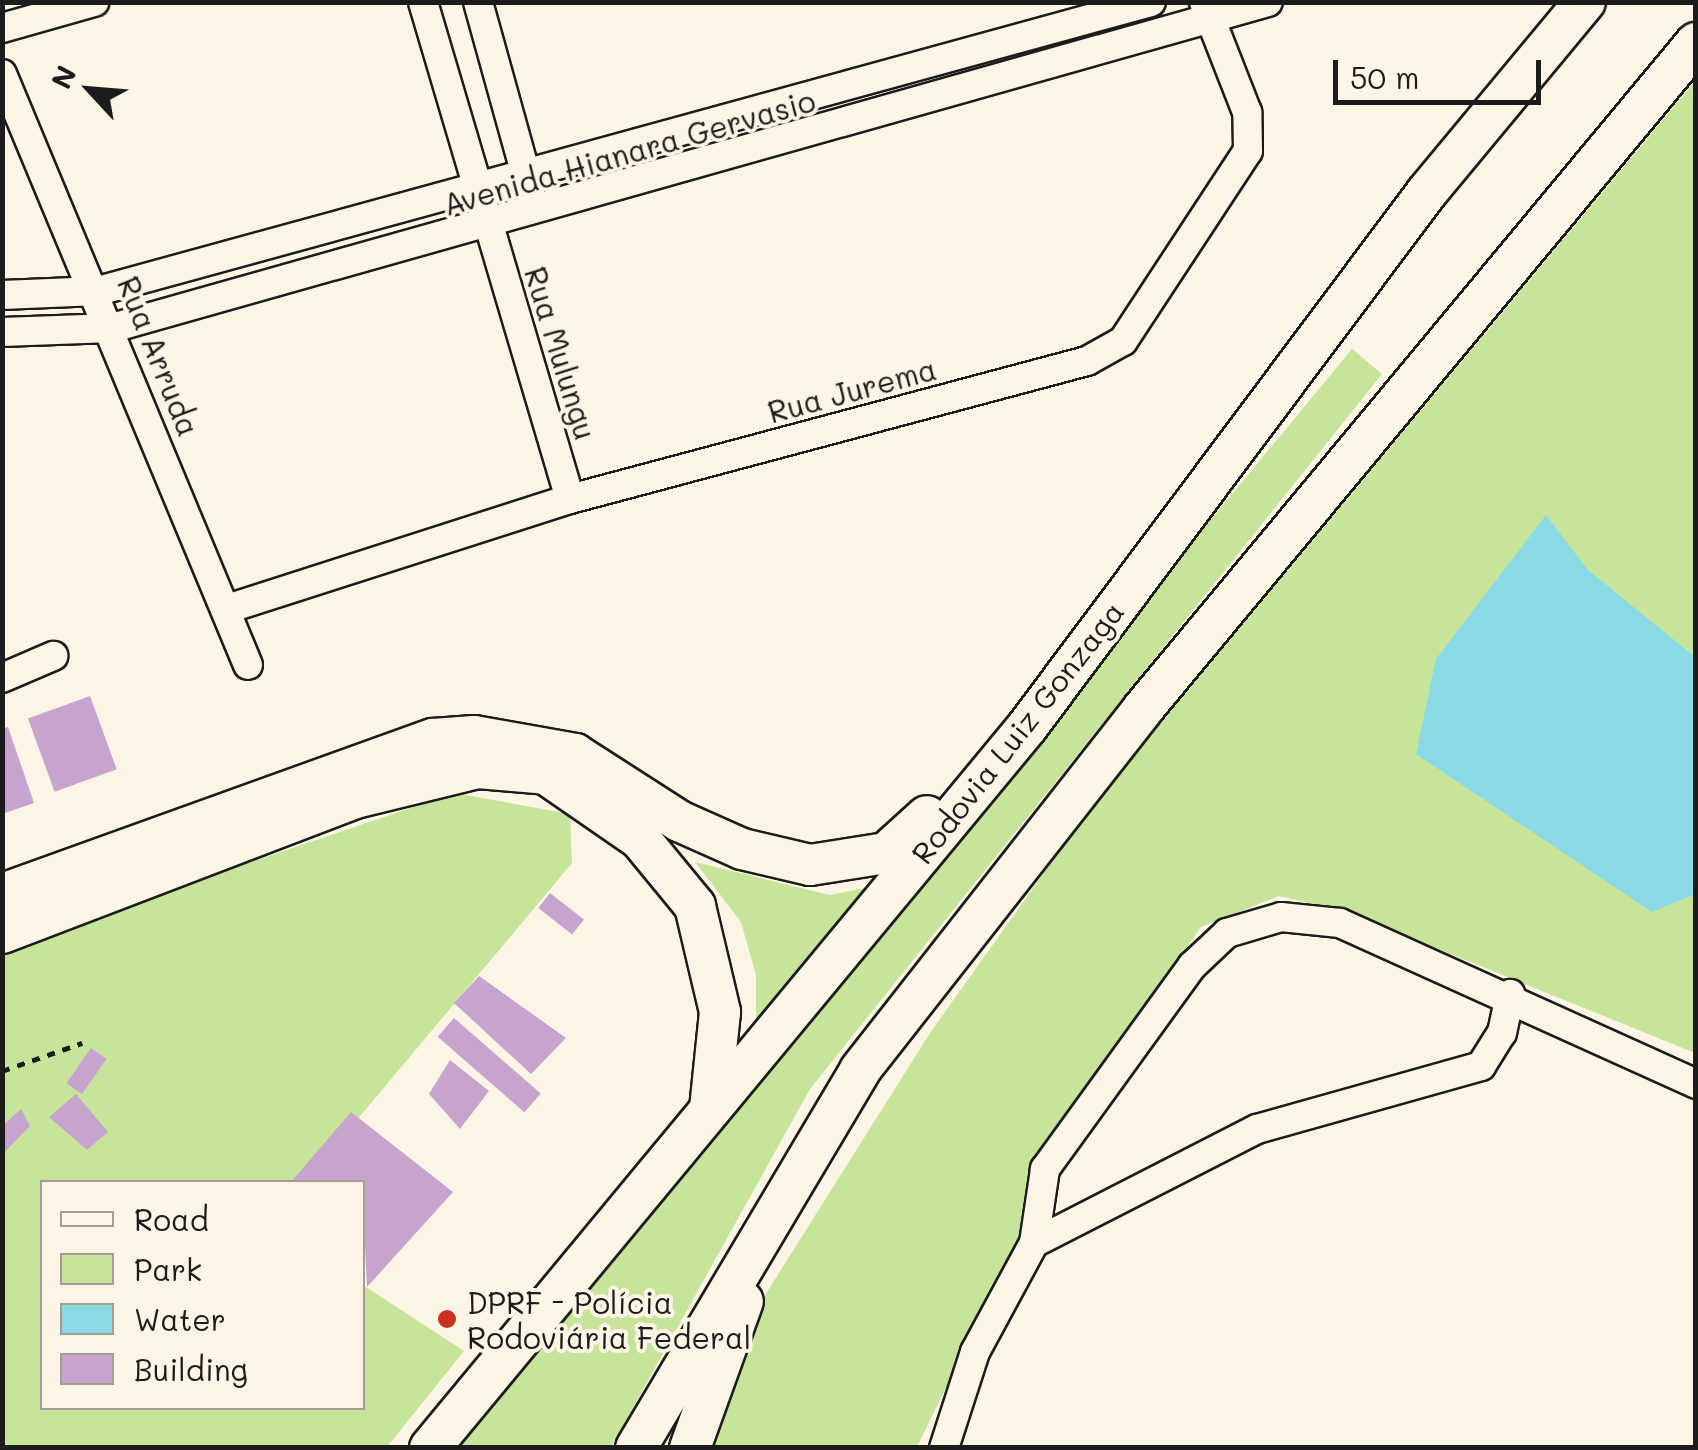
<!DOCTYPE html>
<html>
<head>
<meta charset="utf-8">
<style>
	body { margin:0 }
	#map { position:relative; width:1698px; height:1450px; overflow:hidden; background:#fcf5e5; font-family:Mali,sans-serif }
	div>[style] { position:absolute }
	.green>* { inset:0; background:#c7e49b }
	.water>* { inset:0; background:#8adae5 }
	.building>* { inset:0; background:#c6a4ce; transform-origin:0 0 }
	.path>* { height:5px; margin-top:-2.5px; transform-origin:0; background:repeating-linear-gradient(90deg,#1c1c1c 0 8px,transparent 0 16px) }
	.roads { filter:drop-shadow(2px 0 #1c1c1c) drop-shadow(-2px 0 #1c1c1c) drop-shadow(0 2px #1c1c1c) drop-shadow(0 -2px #1c1c1c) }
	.minor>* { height:28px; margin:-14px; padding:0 14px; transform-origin:14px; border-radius:14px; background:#fcf5e5 }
	.highway>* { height:40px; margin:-20px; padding:0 20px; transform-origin:20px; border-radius:20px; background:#fcf5e5 }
	.dots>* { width:28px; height:28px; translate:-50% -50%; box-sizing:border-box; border:5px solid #fcf5e5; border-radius:50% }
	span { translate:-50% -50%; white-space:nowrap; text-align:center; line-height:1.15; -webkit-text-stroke:8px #fcf5e5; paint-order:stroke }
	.street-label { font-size:30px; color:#1c1c1c }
	.poi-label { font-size:30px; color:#1c1c1c }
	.left { translate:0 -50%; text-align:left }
	.frame { position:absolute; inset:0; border:5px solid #1c1c1c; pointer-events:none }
	.legend { position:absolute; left:40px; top:1180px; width:325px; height:230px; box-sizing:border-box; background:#fcf5e5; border:2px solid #a29e95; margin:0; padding:12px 18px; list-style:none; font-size:30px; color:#1c1c1c }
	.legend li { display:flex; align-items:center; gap:20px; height:50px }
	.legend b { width:50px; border:2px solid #a29e95 }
	.north { position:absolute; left:40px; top:40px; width:100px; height:100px; -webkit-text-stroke:8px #fcf5e5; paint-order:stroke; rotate:296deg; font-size:28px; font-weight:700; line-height:40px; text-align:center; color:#1c1c1c }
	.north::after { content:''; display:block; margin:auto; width:35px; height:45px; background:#1c1c1c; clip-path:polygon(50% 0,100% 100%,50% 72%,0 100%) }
	.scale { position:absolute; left:1333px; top:60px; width:208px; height:45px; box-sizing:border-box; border:5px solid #1c1c1c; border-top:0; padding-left:12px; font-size:30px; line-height:35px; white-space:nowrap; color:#1c1c1c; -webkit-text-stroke:8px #fcf5e5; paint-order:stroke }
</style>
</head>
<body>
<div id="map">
	<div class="green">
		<i style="clip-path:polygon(1695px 81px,1695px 1053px,1347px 912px,1279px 896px,1201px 927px,1037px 1167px,1017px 1242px,917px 1447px,703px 1448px,750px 1319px,930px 1033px,1087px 812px)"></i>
		<i style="clip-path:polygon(1352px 349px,1382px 374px,810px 1089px,611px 1447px,444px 1448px)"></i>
		<i style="clip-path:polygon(455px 793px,570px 814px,572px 863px,305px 1182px,42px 1182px,42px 1408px,362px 1408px,363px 1285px,464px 1351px,387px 1447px,4px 1448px,3px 946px)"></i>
		<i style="clip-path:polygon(695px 862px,830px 895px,890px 883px,756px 1037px,756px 975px,741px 922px)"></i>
	</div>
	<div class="water">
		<i style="clip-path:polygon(1546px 515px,1588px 570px,1695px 657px,1695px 894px,1652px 912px,1416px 754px,1436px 659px)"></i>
	</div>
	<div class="building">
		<i style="left:90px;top:696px;width:78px;height:66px;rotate:70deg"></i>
		<i style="clip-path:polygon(8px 727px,34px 803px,2px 814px,2px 729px)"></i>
		<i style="left:550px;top:893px;width:43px;height:19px;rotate:38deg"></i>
		<i style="clip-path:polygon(479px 976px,566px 1038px,531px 1074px,454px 1003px)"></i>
		<i style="left:454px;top:1018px;width:115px;height:25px;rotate:41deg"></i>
		<i style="left:91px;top:1048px;width:19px;height:43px;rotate:35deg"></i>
		<i style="clip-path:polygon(450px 1060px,489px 1091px,460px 1129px,429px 1094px)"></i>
		<i style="clip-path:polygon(76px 1094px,108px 1132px,87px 1150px,49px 1117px)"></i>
		<i style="clip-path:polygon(21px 1109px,30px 1126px,2px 1155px,2px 1126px)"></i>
		<i style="clip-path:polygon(351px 1112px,453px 1192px,367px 1287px,362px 1182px,291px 1182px)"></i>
	</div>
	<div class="path">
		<i style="left:2px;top:1071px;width:85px;rotate:-19.3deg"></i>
	</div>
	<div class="roads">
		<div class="minor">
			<i style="left:423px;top:2px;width:518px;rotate:73.52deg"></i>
			<i style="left:478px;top:2px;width:195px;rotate:74.5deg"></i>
			<i style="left:2px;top:28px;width:96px;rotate:-15.8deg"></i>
			<i style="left:2px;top:74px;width:640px;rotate:67.4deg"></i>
			<i style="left:2px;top:295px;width:96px;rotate:-2.4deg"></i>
			<i style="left:98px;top:291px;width:1092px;rotate:-15.35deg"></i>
			<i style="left:2px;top:332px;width:110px;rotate:-2.1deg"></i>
			<i style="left:112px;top:328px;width:1201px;rotate:-15.75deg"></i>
			<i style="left:227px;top:609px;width:360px;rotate:-17.8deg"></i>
			<i style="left:570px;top:499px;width:535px;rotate:-14.95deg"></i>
			<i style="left:1087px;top:361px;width:41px;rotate:-29.1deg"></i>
			<i style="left:1123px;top:341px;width:227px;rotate:-56.7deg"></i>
			<i style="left:1248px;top:151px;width:39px;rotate:-91deg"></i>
			<i style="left:1247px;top:112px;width:118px;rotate:-111.4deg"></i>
			<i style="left:2px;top:678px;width:56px;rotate:-23.3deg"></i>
			<i style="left:1034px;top:1243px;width:250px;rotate:-27.1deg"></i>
			<i style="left:1257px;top:1129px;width:233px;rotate:-15.7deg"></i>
			<i style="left:1481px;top:1066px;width:39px;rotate:-58deg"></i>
			<i style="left:1502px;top:1033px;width:40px;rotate:-78deg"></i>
			<i style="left:944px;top:1448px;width:101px;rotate:-72.1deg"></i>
			<i style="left:975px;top:1352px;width:124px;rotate:-61.6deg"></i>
			<i style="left:1034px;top:1243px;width:75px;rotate:-81.5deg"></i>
			<i style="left:1045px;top:1169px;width:251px;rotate:-54.1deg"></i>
			<i style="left:1192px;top:966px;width:48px;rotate:-43.3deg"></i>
			<i style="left:1227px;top:933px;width:56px;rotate:-16.5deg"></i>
			<i style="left:1281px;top:917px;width:59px;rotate:5.8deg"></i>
			<i style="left:1340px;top:923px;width:391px;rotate:24.3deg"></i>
		</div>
		<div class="highway">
			<i style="left:2px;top:894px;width:458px;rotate:-19.8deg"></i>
			<i style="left:433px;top:739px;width:41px;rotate:-4.2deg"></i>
			<i style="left:474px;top:736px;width:103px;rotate:10.1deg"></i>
			<i style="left:575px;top:754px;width:124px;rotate:32.8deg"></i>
			<i style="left:679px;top:821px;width:69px;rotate:24deg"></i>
			<i style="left:742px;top:849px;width:70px;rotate:13.2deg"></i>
			<i style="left:810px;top:865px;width:77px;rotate:-9deg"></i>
			<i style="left:886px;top:853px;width:55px;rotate:-42.1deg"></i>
			<i style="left:2px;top:933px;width:378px;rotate:-20.9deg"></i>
			<i style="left:355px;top:798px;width:127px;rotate:-13.7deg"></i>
			<i style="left:478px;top:768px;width:68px;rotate:5deg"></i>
			<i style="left:546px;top:774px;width:114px;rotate:34.7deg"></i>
			<i style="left:640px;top:839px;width:87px;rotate:50.6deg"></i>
			<i style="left:695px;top:906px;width:109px;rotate:76.7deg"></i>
			<i style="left:720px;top:1012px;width:98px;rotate:95.9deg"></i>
			<i style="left:430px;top:1448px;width:936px;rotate:-50.37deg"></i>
			<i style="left:1027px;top:727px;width:668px;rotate:-53.22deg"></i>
			<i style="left:1427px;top:192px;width:247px;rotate:-50.3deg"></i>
			<i style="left:636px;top:1448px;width:439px;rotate:-59.3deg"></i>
			<i style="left:860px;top:1070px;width:457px;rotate:-51.9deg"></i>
			<i style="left:1142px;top:710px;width:867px;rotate:-50.29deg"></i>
			<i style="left:690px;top:1448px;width:156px;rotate:-70.2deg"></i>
		</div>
	</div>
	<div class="dots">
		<i style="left:447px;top:1319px;background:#c8321e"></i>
	</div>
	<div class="street-label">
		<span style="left:629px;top:152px;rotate:-16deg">Avenida Hianara Gervasio</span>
		<span style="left:561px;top:353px;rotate:73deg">Rua Mulungu</span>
		<span style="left:159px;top:356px;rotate:68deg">Rua Arruda</span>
		<span style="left:852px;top:390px;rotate:-15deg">Rua Jurema</span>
		<span style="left:1017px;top:732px;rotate:-52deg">Rodovia Luiz Gonzaga</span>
	</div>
	<div class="poi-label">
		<span class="left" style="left:467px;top:1319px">DPRF - Polícia<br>Rodoviária Federal</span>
	</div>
	<div class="frame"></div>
	<ul class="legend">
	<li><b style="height:12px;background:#fcf5e5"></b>Road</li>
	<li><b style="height:28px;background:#c7e49b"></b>Park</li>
	<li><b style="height:28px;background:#8adae5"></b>Water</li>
	<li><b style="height:28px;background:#c6a4ce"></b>Building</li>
	</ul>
	<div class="north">N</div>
	<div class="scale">50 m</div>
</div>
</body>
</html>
